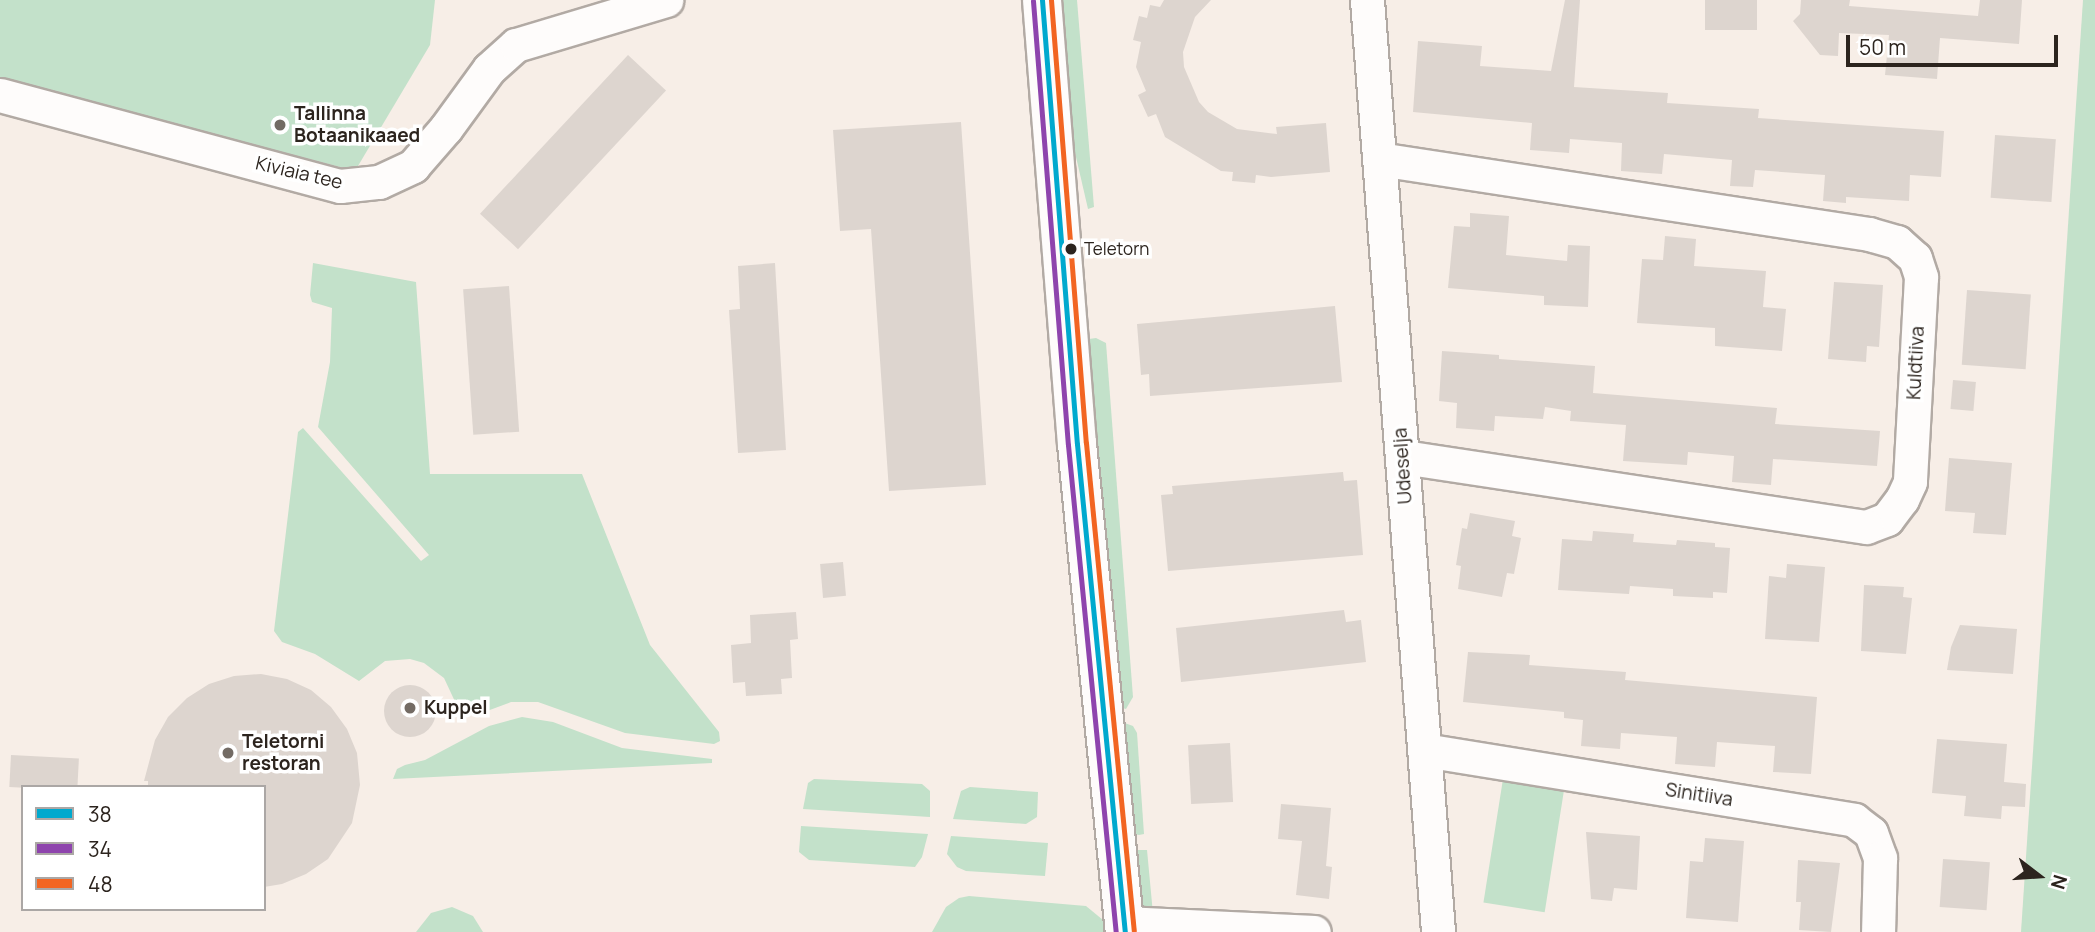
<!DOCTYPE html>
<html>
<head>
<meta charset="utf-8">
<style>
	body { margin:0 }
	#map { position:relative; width:2095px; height:932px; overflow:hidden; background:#f7eee7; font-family:Manrope,sans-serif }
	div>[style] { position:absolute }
	.green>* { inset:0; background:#c3e1ca; transform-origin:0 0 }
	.building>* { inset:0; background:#ddd5cf; transform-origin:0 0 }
	.round { border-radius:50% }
	.roads { filter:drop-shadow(2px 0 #b2aaa4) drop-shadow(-2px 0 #b2aaa4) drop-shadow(0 2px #b2aaa4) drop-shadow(0 -2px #b2aaa4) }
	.minor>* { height:33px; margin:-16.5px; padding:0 16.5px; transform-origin:16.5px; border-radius:16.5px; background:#fefcfb }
	.major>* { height:38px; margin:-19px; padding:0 19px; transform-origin:19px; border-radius:19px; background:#fefcfb }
	.bus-1>* { height:5px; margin:-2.5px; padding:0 2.5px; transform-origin:2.5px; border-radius:2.5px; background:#00a9ce }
	.bus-2>* { height:5px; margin:-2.5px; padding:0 2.5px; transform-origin:2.5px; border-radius:2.5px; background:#8e44ad }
	.bus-3>* { height:5px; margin:-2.5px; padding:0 2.5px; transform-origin:2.5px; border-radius:2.5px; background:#f26522 }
	.dots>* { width:19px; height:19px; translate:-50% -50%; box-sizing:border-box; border:4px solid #fff; border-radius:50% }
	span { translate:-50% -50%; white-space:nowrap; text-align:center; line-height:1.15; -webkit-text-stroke:7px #fff; paint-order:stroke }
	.bus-label { font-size:17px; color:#2c241e }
	.left { translate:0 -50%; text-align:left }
	.poi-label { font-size:19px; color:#2c241e; font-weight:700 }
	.street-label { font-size:19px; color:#2c241e }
	.legend { position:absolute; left:21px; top:785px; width:245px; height:126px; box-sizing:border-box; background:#fff; border:2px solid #aba7a5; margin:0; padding:9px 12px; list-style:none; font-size:21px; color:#2c241e }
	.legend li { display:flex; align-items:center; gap:14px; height:35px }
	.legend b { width:35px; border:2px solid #aba7a5 }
	.north { position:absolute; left:2004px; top:841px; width:70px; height:70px; -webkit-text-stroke:5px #fff; paint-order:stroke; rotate:107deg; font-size:19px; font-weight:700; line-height:28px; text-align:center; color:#2c241e }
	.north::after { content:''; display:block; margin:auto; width:24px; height:32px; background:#2c241e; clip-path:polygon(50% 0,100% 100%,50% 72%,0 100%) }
	.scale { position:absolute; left:1846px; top:35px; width:212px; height:32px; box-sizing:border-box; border:4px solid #2c241e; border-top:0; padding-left:9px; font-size:21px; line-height:24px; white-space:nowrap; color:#2c241e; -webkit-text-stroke:5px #fff; paint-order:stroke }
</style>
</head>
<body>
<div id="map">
	<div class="green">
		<i style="clip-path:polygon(0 0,435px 0,430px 45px,355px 171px,0 79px)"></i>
		<i style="clip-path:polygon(1058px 0,1077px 0,1094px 207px,1088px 209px,1064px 105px)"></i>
		<i style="clip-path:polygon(2083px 0,2095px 0,2095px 932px,2021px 932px)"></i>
		<i style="clip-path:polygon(313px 263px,416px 282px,430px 474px,582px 474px,650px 645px,719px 732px,720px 741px,714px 744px,625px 733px,538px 702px,511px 702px,479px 714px,467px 715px,458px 708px,444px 678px,424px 663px,410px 659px,385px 661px,359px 681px,315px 654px,282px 642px,274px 631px,298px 432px,303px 428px,421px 561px,429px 555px,318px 427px,330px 362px,332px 308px,312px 302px,310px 295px)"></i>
		<i style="clip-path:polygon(1096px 338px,1106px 343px,1133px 697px,1126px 709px,1119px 707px,1089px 368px,1089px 339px)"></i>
		<i style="clip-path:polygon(522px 717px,553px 722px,622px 748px,712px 759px,712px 763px,393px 779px,397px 769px,405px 765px,425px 760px,489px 726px)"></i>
		<i style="clip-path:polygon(1122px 722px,1133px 726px,1137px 733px,1144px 834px,1139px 835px,1134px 834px)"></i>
		<i style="clip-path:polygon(814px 779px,922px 784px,930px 791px,930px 817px,803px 809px,808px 783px)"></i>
		<i style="left:1503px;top:779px;width:62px;height:125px;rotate:9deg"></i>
		<i style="clip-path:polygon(970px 787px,1038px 792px,1037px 817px,1026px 824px,953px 819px,961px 791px)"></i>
		<i style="clip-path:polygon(801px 826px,928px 834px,922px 857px,915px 867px,809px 860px,799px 852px)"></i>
		<i style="clip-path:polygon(951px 836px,1048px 843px,1045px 876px,966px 871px,957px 867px,947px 854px)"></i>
		<i style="clip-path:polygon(1137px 850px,1147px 850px,1153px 914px,1142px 911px,1134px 859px)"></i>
		<i style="clip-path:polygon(969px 896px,1086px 906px,1103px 920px,1109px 932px,932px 932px,946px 907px,959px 898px)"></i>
		<i style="clip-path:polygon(452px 907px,473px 916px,483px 932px,416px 932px,431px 913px)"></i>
	</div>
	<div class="building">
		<i style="clip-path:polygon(1164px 0,1211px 0,1195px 17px,1183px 52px,1184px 67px,1199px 102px,1208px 112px,1237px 129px,1277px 134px,1276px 127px,1326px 123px,1330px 172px,1271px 177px,1256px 175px,1255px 183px,1232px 181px,1233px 172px,1221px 171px,1165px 137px,1156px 114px,1148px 117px,1138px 95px,1146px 91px,1136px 67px,1141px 42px,1133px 40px,1139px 16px,1147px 18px,1150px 5px,1160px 7px)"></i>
		<i style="clip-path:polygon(1565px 0,1580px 0,1574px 87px,1668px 93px,1667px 103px,1759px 109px,1758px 118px,1944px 131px,1941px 177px,1910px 175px,1909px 201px,1846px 197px,1846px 203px,1823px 201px,1825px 175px,1755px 170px,1753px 187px,1730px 186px,1732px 160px,1664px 154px,1662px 174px,1621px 171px,1622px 143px,1570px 139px,1569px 153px,1530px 150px,1532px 123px,1413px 112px,1418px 41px,1482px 46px,1480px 66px,1551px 71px)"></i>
		<i style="left:1705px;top:0;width:52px;height:30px"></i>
		<i style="clip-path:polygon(1801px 0,1850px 0,1849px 6px,1978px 16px,1980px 0,2022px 0,2019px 44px,1940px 38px,1937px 79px,1885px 75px,1889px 35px,1839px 33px,1838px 56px,1820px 55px,1793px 21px,1800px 14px)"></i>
		<i style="left:628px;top:55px;width:52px;height:217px;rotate:43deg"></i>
		<i style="clip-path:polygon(961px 122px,986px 485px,889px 491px,871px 229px,840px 231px,833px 130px)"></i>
		<i style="left:1995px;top:135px;width:61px;height:63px;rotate:4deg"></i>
		<i style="clip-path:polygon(1470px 213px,1509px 216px,1506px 255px,1567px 261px,1568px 245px,1590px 246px,1588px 307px,1544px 305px,1544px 296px,1448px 288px,1454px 226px,1470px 227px)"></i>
		<i style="clip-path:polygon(1665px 236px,1696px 239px,1694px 266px,1766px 271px,1763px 307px,1786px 309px,1782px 351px,1715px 346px,1715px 328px,1637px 323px,1642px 259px,1663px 260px)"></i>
		<i style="clip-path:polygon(775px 263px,786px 450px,738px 453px,729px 310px,740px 309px,738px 266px)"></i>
		<i style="clip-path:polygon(1834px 282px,1883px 285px,1879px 347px,1867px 346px,1866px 362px,1828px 359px)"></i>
		<i style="left:509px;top:286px;width:146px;height:46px;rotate:86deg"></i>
		<i style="left:1967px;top:290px;width:64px;height:75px;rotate:4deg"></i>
		<i style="clip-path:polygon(1335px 306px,1342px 382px,1150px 396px,1149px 374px,1141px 375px,1137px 324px)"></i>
		<i style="clip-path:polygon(1442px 351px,1499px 355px,1499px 359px,1595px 366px,1593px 393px,1777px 408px,1775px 424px,1880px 431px,1877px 466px,1773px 459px,1771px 485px,1732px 482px,1734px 456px,1688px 452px,1687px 465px,1623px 461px,1626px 425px,1570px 421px,1571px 411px,1545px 407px,1543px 419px,1495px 416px,1494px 431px,1456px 428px,1457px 403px,1439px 401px)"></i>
		<i style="left:1953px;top:380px;width:23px;height:29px;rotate:5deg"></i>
		<i style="clip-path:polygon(1949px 458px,2012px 463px,2006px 535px,1973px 533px,1975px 513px,1945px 511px)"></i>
		<i style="clip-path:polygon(1343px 472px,1344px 481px,1357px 480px,1363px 555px,1168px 571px,1161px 495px,1173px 494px,1172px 486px)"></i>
		<i style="clip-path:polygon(1470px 513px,1515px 521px,1512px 536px,1521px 538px,1514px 574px,1507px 573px,1502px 597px,1458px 589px,1461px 566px,1456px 565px,1462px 528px,1467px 529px)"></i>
		<i style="clip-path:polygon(1593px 531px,1634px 534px,1633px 542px,1676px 545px,1677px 540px,1715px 543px,1715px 547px,1730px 548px,1727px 593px,1713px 592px,1713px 598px,1673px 596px,1673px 589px,1630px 586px,1629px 594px,1558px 590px,1562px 539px,1592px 541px)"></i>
		<i style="left:843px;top:562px;width:34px;height:23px;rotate:85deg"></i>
		<i style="clip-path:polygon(1787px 564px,1825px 567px,1819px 642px,1765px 639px,1769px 576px,1786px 578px)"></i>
		<i style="clip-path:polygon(1864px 585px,1904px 587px,1903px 597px,1912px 598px,1906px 654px,1861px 651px)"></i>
		<i style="clip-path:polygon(1344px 610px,1346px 622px,1361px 620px,1366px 662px,1181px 682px,1176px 628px)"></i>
		<i style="clip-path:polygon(796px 612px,798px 639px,790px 640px,792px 678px,781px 679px,782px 694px,746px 696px,745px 682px,733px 683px,731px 645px,751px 643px,750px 615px)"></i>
		<i style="clip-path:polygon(1960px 625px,2017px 629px,2013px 674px,1947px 670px,1951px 647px)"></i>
		<i style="clip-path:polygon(1468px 652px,1530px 655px,1529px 665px,1626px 672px,1625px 680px,1817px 697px,1811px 774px,1773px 772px,1775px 746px,1717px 742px,1715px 767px,1675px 764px,1677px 737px,1621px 733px,1620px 749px,1581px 746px,1583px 720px,1564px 718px,1564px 712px,1463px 702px)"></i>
		<i style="clip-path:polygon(261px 674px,287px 679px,311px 690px,331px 707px,347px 729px,357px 753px,360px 785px,352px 823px,328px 859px,306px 874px,282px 884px,264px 887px,264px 787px,148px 787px,148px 781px,144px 781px,155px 740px,168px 717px,187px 698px,209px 684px,234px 676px)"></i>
		<i class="round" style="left:384px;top:685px;width:52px;height:52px"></i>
		<i style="clip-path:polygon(1937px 739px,2007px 744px,2004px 782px,2026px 784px,2025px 807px,2002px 806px,2001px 819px,1964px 816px,1966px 796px,1932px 793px)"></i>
		<i style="left:1230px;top:743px;width:59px;height:42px;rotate:87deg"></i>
		<i style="left:11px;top:755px;width:68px;height:32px;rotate:3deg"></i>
		<i style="clip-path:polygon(1281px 804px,1331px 808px,1326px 866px,1332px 867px,1329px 899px,1296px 895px,1302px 841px,1278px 839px)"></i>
		<i style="clip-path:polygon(1586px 832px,1640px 836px,1637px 890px,1614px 888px,1612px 901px,1591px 899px)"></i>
		<i style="clip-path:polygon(1705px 838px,1744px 841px,1738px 922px,1686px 918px,1690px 861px,1703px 862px)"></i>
		<i style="left:1943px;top:859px;width:47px;height:48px;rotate:4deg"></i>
		<i style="clip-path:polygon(1798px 860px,1840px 863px,1831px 932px,1799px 930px,1801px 902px,1796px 902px)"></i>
	</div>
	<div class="roads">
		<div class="minor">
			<i style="left:1367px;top:0;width:935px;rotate:85.64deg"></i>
			<i style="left:0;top:95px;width:352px;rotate:15deg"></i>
			<i style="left:340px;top:186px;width:39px;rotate:-6deg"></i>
			<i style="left:379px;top:182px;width:38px;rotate:-25deg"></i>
			<i style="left:413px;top:166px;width:50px;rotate:-49deg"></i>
			<i style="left:446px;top:128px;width:73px;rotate:-53.9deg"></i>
			<i style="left:489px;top:69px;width:36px;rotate:-42deg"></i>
			<i style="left:516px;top:45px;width:157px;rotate:-16.7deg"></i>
			<i style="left:1379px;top:159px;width:496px;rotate:8.7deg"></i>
			<i style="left:1869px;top:234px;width:29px;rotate:16deg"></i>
			<i style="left:1897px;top:242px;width:24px;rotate:42deg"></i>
			<i style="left:1915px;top:258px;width:20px;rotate:72deg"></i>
			<i style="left:1921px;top:277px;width:205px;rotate:93.1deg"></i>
			<i style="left:1910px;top:482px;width:19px;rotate:115deg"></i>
			<i style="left:1902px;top:499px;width:25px;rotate:127deg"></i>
			<i style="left:1887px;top:519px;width:22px;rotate:159deg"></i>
			<i style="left:1866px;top:527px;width:469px;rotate:-171.4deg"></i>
			<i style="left:1424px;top:750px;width:436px;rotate:9.2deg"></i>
			<i style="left:1854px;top:820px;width:21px;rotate:37deg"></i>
			<i style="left:1871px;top:833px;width:27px;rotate:70deg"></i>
			<i style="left:1880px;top:858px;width:74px;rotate:91.5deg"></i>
			<i style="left:1124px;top:923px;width:190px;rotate:2.7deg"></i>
		</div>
		<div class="major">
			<i style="left:1042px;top:0;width:445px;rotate:85.5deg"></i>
			<i style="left:1077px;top:444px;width:490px;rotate:84.4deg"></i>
		</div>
	</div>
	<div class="bus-1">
		<i style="left:1042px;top:0;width:445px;rotate:85.5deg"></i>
		<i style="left:1077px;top:444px;width:490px;rotate:84.4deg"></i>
	</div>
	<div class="bus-2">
		<i style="left:1033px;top:1px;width:445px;rotate:85.5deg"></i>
		<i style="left:1068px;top:445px;width:489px;rotate:84.4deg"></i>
	</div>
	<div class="bus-3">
		<i style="left:1051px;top:0;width:444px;rotate:85.5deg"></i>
		<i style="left:1086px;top:443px;width:490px;rotate:84.4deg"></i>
	</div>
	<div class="dots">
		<i style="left:280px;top:125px;background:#736b64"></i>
		<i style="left:1071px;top:249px;background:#2c241e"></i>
		<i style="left:410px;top:708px;background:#736b64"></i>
		<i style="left:228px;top:753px;background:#736b64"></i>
	</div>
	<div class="bus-label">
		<span class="left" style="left:1084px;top:249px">Teletorn</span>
	</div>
	<div class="poi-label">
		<span class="left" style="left:294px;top:125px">Tallinna<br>Botaanikaaed</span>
		<span class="left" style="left:424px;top:708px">Kuppel</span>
		<span class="left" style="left:242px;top:753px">Teletorni<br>restoran</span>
	</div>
	<div class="street-label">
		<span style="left:299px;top:173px;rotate:13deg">Kiviaia tee</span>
		<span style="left:1916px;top:363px;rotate:-87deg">Kuldtiiva</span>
		<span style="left:1403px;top:466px;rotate:-94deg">Udeselja</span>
		<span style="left:1699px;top:795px;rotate:9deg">Sinitiiva</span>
	</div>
	<ul class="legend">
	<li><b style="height:9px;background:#00a9ce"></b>38</li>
	<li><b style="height:9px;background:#8e44ad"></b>34</li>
	<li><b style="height:9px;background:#f26522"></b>48</li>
	</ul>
	<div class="north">N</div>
	<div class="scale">50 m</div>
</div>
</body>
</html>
